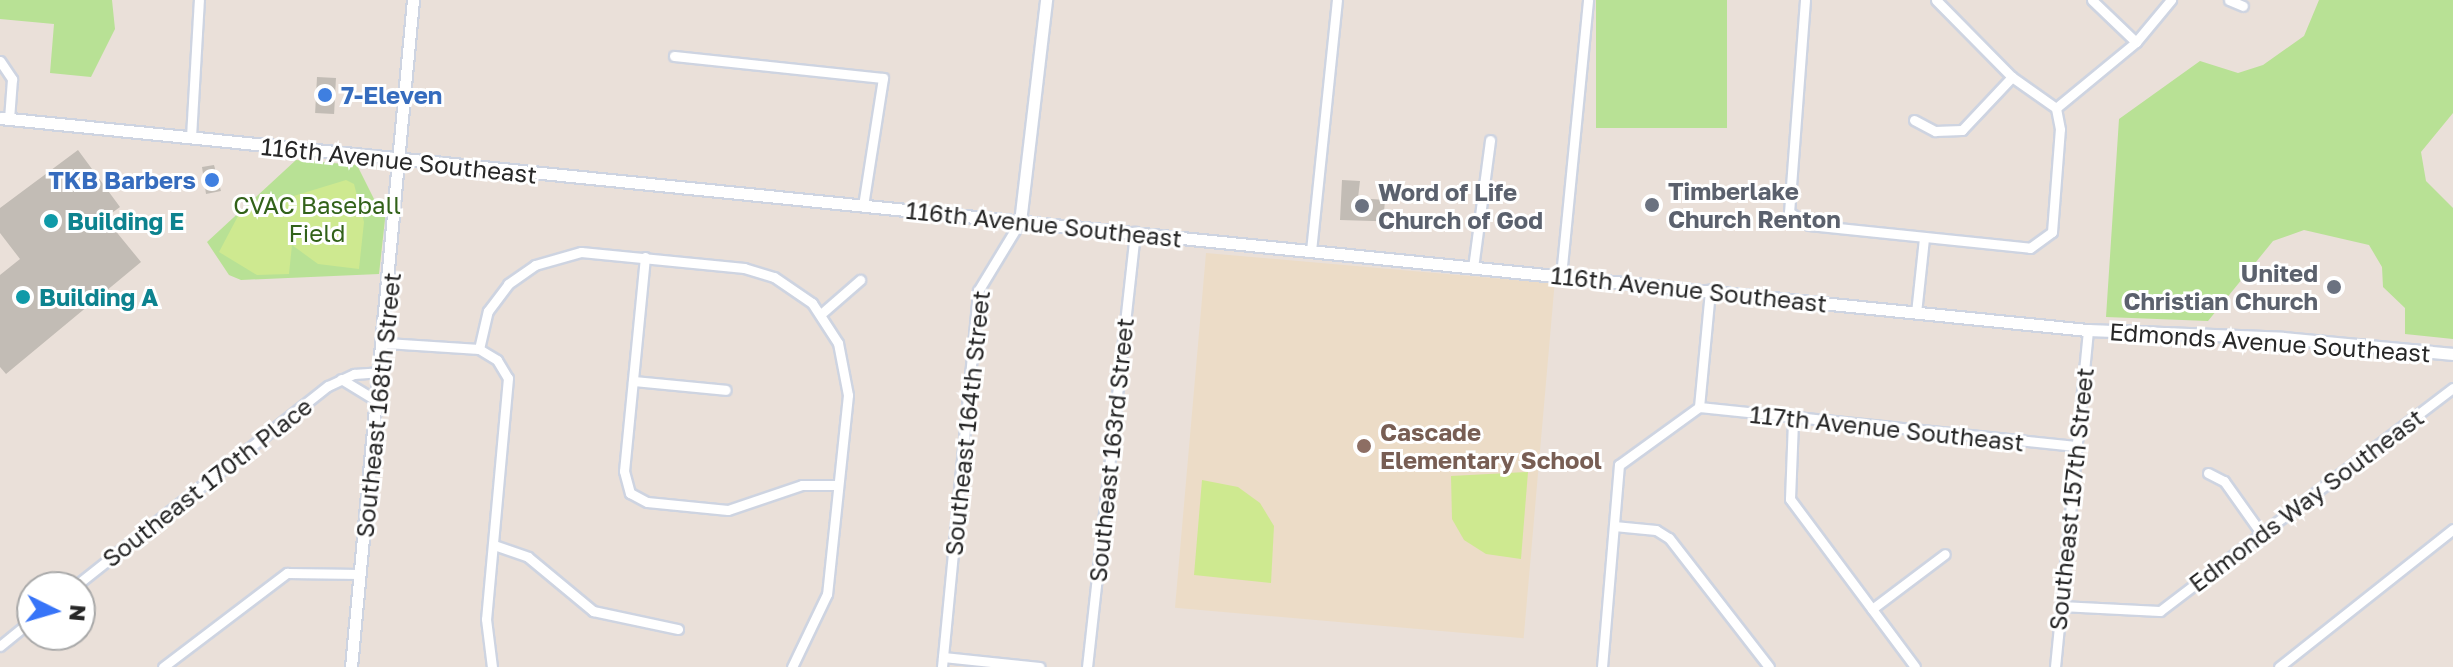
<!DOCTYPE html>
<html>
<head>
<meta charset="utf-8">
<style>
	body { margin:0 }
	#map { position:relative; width:2453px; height:667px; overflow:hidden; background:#eae0d9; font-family:"Golos Text",sans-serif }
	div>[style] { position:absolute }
	.education>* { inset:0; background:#ecdcc7; transform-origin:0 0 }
	.green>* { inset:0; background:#b8e195; transform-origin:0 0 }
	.pitch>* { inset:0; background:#cee990 }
	.building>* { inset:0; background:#c2bcb5; transform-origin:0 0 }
	.roads { filter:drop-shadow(2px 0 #ced4e1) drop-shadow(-2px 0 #ced4e1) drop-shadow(0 2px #ced4e1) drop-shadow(0 -2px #ced4e1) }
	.minor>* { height:9px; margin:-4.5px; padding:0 4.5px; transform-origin:4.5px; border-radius:4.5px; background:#fff }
	.tertiary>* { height:11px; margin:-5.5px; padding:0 5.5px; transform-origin:5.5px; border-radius:5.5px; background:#fff }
	.dots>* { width:22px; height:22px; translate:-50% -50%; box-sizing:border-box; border:4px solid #fff; border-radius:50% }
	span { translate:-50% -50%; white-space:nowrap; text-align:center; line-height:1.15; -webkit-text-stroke:6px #fff; paint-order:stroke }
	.shop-label { font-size:24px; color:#366cbe; font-weight:700 }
	.left { translate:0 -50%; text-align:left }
	.right { translate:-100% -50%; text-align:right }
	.street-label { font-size:24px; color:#272727 }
	.worship-label { font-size:24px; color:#5b616d; font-weight:700 }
	.park-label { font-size:24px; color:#326219 }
	.culture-label { font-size:24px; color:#0d838f; font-weight:700 }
	.education-label { font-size:24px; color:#785e54; font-weight:700 }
	.north { position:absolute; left:16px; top:571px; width:80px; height:80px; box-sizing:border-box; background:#fff; border:2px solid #a9a9a9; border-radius:50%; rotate:95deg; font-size:22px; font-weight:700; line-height:32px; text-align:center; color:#272727 }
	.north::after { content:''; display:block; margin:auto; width:28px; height:36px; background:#3774f8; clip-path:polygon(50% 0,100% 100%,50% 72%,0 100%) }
</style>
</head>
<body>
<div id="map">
	<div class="education">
		<i style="left:1206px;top:253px;width:350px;height:356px;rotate:5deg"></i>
	</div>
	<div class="green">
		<i style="clip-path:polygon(0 0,112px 0,115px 29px,91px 77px,50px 73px,54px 24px,0 19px)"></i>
		<i style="left:1596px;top:0;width:131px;height:128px"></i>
		<i style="clip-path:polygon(2319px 0,2453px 0,2453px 113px,2421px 152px,2426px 181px,2453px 208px,2453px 339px,2405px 334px,2405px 308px,2383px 287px,2382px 267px,2369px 245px,2304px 230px,2273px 241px,2208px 321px,2106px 317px,2119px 119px,2200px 61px,2238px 73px,2263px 65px,2304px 36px)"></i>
		<i style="clip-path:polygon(296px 160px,357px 165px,378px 207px,386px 210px,379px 274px,241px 280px,229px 275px,207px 242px)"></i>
	</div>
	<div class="pitch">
		<i style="clip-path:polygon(346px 180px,354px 184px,364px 222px,359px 269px,318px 264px,292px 245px,289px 274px,257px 275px,219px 252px,238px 216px,266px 193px,274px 202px)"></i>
		<i style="clip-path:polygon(1528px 472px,1521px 559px,1486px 554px,1464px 540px,1452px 519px,1451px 476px)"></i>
		<i style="clip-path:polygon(1202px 480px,1238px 487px,1260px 503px,1274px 526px,1271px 583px,1194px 575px)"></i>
	</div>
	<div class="building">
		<i style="left:317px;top:77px;width:19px;height:36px;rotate:3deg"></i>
		<i style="clip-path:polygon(78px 150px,120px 207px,105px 218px,141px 262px,6px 374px,0 367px,0 275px,20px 259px,0 233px,0 208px)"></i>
		<i style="clip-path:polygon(214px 165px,221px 191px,206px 194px,202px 167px)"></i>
		<i style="clip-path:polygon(1342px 180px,1360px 181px,1358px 198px,1385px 200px,1384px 212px,1406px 214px,1406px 222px,1340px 220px)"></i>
	</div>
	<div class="roads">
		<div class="minor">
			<i style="left:1805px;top:0;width:213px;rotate:94.3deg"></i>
			<i style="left:1789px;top:212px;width:24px;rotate:33deg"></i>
			<i style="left:1809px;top:225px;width:222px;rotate:5.9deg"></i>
			<i style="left:2030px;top:248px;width:27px;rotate:-36deg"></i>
			<i style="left:2052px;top:232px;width:103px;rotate:-85.6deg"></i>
			<i style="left:2060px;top:129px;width:21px;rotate:-101deg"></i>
			<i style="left:2056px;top:108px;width:104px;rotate:-39.5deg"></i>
			<i style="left:2136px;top:42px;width:55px;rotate:-50.2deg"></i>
			<i style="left:1936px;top:0;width:108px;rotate:45.4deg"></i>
			<i style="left:2012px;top:77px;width:54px;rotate:35.2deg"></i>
			<i style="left:2092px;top:0;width:61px;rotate:43.7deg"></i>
			<i style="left:2229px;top:0;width:15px;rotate:23deg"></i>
			<i style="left:674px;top:56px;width:210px;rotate:6deg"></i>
			<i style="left:883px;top:78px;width:130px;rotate:98.9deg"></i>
			<i style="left:0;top:61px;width:22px;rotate:56deg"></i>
			<i style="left:12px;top:79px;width:40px;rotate:94.3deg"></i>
			<i style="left:1914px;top:120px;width:24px;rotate:28deg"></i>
			<i style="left:1935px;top:131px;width:27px;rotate:-2deg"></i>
			<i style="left:1962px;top:130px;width:73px;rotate:-46.7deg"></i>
			<i style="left:191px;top:137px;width:137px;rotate:-86.7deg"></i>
			<i style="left:1311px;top:251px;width:252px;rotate:-84.1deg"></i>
			<i style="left:645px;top:257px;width:215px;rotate:95.6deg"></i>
			<i style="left:624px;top:471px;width:23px;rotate:75deg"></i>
			<i style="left:630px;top:493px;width:19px;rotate:28deg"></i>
			<i style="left:647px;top:502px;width:81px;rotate:5.6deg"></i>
			<i style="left:728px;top:510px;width:78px;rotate:-18.7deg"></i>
			<i style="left:802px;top:485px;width:36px"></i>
			<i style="left:1473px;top:268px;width:129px;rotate:-82.4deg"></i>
			<i style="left:1561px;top:276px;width:277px;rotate:-84.4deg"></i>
			<i style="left:1916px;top:313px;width:75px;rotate:-83.9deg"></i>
			<i style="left:821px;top:314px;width:52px;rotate:-41.1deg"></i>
			<i style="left:386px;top:343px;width:93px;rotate:3.7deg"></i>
			<i style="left:479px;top:349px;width:21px;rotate:31deg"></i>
			<i style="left:497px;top:360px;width:21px;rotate:59deg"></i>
			<i style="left:508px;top:378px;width:242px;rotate:95.2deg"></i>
			<i style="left:486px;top:619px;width:48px;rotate:82.9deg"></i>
			<i style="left:479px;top:349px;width:39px;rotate:-77deg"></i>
			<i style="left:488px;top:311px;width:34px;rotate:-53deg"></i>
			<i style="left:508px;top:284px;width:33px;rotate:-35deg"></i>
			<i style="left:535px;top:265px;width:48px;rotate:-15.8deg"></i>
			<i style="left:581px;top:252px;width:164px;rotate:5.6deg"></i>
			<i style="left:744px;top:268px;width:31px;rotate:17deg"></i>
			<i style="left:774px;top:277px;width:46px;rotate:34.4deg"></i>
			<i style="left:812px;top:303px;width:48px;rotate:57deg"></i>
			<i style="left:838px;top:343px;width:53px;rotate:79.1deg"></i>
			<i style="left:848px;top:395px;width:200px;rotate:96deg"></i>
			<i style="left:827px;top:594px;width:81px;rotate:115.6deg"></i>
			<i style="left:341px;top:379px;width:44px;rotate:31.2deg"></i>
			<i style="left:633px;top:381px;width:93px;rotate:5.5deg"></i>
			<i style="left:1699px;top:407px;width:379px;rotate:5.9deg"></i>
			<i style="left:1793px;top:421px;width:78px;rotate:92.2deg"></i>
			<i style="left:1790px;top:499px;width:209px;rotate:53.3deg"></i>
			<i style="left:2208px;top:473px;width:18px;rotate:27deg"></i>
			<i style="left:2224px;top:481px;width:64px;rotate:54.6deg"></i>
			<i style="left:1614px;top:526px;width:42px;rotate:5.4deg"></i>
			<i style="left:1656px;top:530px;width:15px;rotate:32deg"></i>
			<i style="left:1669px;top:538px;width:163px;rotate:52.2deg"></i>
			<i style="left:494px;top:545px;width:36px;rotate:19deg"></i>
			<i style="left:528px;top:557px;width:85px;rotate:39.7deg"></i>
			<i style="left:593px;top:611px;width:87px;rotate:12deg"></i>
			<i style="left:74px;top:587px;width:324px;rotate:-38.4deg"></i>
			<i style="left:328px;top:386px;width:29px;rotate:-25deg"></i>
			<i style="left:354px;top:374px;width:28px;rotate:-4deg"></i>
			<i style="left:2060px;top:606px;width:100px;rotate:2.9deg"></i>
			<i style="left:2160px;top:611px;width:368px;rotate:-37.3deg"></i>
			<i style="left:1872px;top:609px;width:91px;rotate:-37deg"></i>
			<i style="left:0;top:646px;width:41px;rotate:-39.1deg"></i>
			<i style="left:943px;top:657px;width:97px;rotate:5.9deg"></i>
			<i style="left:163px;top:667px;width:156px;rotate:-37.2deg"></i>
			<i style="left:287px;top:573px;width:73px;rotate:0.8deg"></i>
			<i style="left:942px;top:667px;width:378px;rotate:-84.5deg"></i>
			<i style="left:978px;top:291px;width:81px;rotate:-58.7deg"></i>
			<i style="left:1087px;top:667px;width:438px;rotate:-83.7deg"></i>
			<i style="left:1602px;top:667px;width:203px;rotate:-85.2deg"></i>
			<i style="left:1619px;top:465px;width:99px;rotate:-35.9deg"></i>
			<i style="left:1699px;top:407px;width:118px;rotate:-84.6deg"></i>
			<i style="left:2055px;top:667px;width:339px;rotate:-84.4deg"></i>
			<i style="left:2279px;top:667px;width:222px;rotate:-38.4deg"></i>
		</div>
		<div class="tertiary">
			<i style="left:0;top:118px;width:2099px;rotate:5.8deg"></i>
			<i style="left:2088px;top:330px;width:195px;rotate:2.3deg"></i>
			<i style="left:2283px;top:338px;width:171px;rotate:5.4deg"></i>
			<i style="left:1020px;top:222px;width:224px;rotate:-83.3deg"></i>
			<i style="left:351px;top:667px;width:670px;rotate:-84.69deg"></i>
		</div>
	</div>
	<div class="dots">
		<i style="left:325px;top:95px;background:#3f7fe0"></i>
		<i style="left:212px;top:180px;background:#3f7fe0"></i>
		<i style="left:1652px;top:205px;background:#6b7280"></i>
		<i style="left:1362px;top:206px;background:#6b7280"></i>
		<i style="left:51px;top:221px;background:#0f9aa8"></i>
		<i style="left:2334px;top:287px;background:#6b7280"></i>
		<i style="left:23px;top:297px;background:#0f9aa8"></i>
		<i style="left:1364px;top:446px;background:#8d6e63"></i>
	</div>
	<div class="shop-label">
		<span class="left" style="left:341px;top:95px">7-Eleven</span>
		<span class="right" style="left:196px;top:180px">TKB Barbers</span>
	</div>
	<div class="street-label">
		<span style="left:399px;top:160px;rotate:6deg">116th Avenue Southeast</span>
		<span style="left:1044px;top:224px;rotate:6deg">116th Avenue Southeast</span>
		<span style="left:1689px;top:289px;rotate:6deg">116th Avenue Southeast</span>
		<span style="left:2270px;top:342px;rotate:4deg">Edmonds Avenue Southeast</span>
		<span style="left:378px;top:405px;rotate:-84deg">Southeast 168th Street</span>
		<span style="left:967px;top:423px;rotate:-84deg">Southeast 164th Street</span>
		<span style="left:1887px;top:428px;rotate:6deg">117th Avenue Southeast</span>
		<span style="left:1111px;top:450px;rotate:-84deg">Southeast 163rd Street</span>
		<span style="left:207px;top:482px;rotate:-38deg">Southeast 170th Place</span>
		<span style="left:2071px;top:499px;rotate:-84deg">Southeast 157th Street</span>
		<span style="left:2306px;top:500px;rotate:-37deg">Edmonds Way Southeast</span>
	</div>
	<div class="worship-label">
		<span class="left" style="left:1668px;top:205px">Timberlake<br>Church Renton</span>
		<span class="left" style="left:1378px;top:206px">Word of Life<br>Church of God</span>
		<span class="right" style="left:2318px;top:287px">United<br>Christian Church</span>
	</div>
	<div class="park-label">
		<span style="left:317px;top:219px">CVAC Baseball<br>Field</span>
	</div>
	<div class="culture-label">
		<span class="left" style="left:67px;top:221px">Building E</span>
		<span class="left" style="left:39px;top:297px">Building A</span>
	</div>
	<div class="education-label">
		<span class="left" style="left:1380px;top:446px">Cascade<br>Elementary School</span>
	</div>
	<div class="north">N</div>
</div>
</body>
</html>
